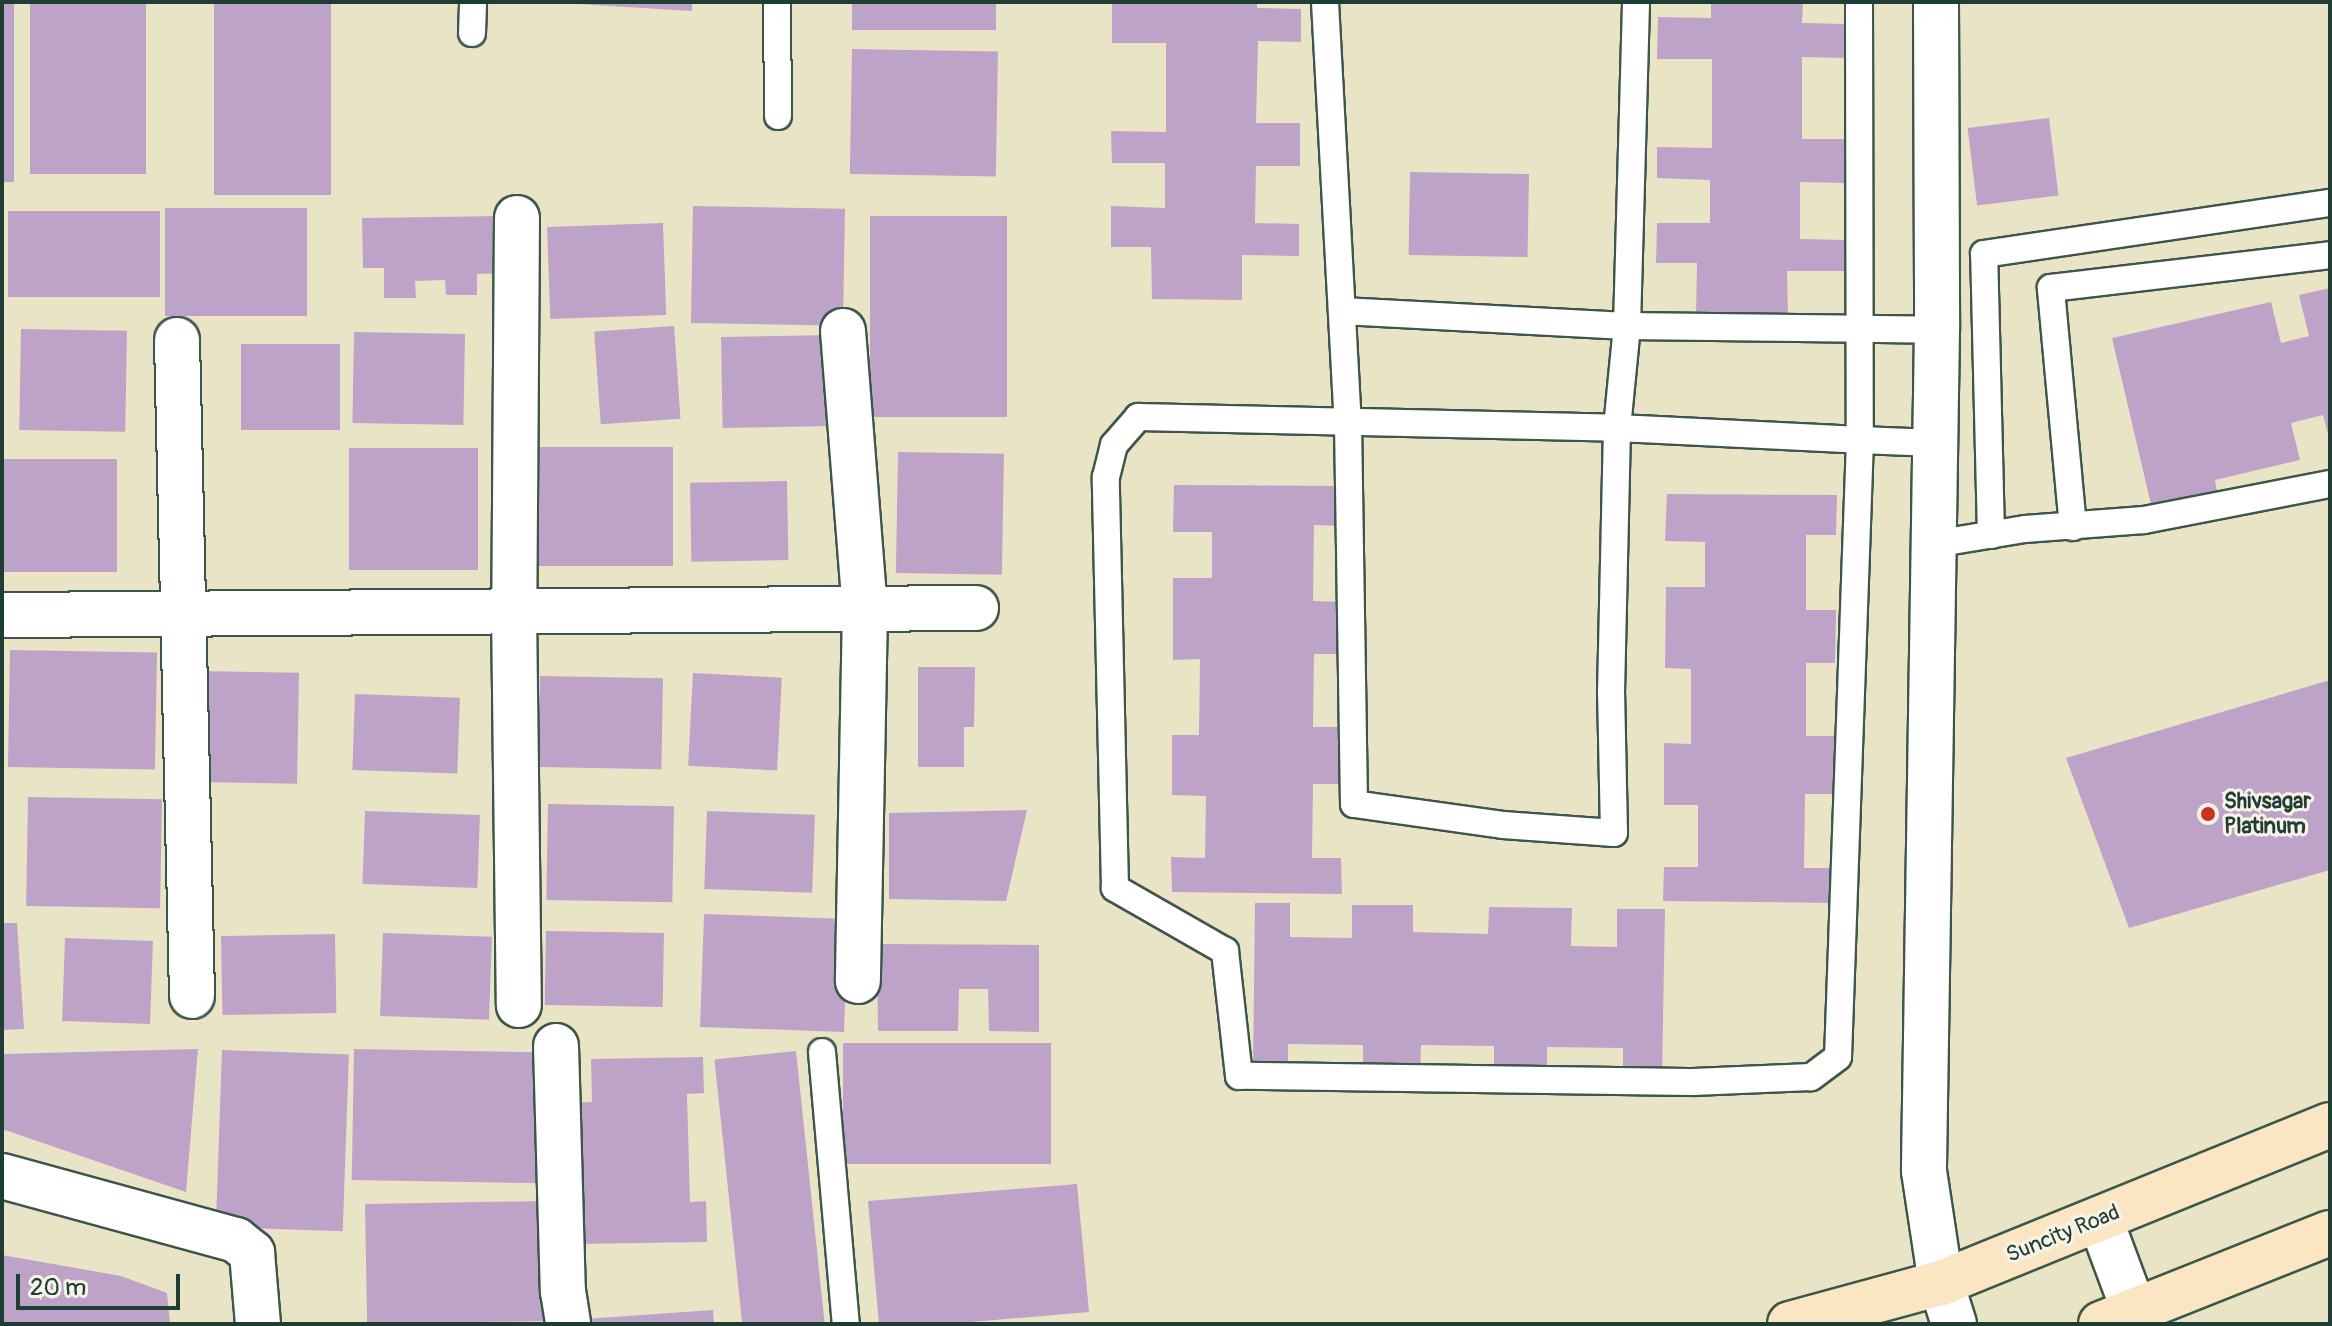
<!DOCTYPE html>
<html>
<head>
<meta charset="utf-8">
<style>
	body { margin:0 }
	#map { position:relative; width:2332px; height:1326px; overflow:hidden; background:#eae4c6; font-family:Pangolin,sans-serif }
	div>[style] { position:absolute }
	.building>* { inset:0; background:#bea3c9; transform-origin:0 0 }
	.roads { filter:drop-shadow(2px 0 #3d564a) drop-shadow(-2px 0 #3d564a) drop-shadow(0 2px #3d564a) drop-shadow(0 -2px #3d564a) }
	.lane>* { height:26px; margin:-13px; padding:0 13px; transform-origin:13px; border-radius:13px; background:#fff }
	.street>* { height:44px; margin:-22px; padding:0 22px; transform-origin:22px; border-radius:22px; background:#fff }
	.secondary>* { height:44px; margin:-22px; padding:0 22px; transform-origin:22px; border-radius:22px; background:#fbe6c4 }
	.dots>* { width:22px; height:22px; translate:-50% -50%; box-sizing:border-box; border:4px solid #f7f3e8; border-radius:50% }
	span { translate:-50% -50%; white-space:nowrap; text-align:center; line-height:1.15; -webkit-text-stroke:6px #f7f3e8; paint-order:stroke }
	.poi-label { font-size:22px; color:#1f3d34; font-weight:700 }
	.left { translate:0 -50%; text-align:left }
	.street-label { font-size:22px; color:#1f3d34 }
	.frame { position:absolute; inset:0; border:4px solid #1f3d34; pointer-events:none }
	.scale { position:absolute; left:16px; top:1274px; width:164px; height:36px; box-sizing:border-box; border:4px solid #1f3d34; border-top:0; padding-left:10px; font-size:24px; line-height:28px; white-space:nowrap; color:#1f3d34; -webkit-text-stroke:6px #f7f3e8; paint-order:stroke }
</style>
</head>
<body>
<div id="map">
	<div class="building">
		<i style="left:2px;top:2px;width:12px;height:180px"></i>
		<i style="left:30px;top:2px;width:116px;height:172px"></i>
		<i style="left:214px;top:2px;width:117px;height:193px"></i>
		<i style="clip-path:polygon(544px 2px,692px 2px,692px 11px)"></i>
		<i style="left:852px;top:2px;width:144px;height:28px"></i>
		<i style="clip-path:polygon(1112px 2px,1257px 2px,1257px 8px,1301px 9px,1301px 42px,1258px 41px,1256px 123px,1300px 123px,1300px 166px,1256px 166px,1255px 223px,1299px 224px,1299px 256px,1242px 255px,1242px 300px,1152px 299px,1151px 247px,1111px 247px,1111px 206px,1165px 208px,1165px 163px,1112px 163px,1111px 131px,1166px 132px,1166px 43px,1112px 43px)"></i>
		<i style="clip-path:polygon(1711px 2px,1803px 2px,1802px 23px,1846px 24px,1846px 58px,1802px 57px,1802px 139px,1845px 139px,1845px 183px,1800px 182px,1800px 239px,1845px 240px,1845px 271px,1787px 271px,1788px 316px,1696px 315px,1697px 263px,1656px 263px,1657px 223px,1710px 223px,1710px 180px,1657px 178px,1657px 147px,1712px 148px,1712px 59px,1657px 59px,1658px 17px,1711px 18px)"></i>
		<i style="left:852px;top:49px;width:146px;height:125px;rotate:1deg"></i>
		<i style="left:2049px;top:118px;width:78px;height:82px;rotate:83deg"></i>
		<i style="left:1410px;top:172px;width:119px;height:83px;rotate:1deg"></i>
		<i style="left:693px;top:206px;width:152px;height:117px;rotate:1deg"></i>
		<i style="left:165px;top:208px;width:142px;height:108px"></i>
		<i style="left:8px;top:211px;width:152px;height:86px"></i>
		<i style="clip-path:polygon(502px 216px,503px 273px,477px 274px,477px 295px,446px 295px,445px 280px,415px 281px,416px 298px,384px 298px,384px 268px,363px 268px,362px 218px)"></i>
		<i style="left:870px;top:216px;width:137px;height:201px"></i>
		<i style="left:663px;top:223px;width:92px;height:116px;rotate:88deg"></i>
		<i style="clip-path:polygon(2330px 288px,2330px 441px,2323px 415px,2291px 423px,2300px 460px,2215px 480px,2218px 497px,2153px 513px,2112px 338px,2271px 302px,2281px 343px,2309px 336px,2299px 295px)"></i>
		<i style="left:674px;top:326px;width:93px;height:80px;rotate:86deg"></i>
		<i style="left:21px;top:329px;width:106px;height:101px;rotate:1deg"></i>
		<i style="left:354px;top:332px;width:111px;height:91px;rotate:1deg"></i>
		<i style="left:831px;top:335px;width:91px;height:110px;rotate:89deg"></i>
		<i style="left:241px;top:344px;width:99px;height:86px"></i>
		<i style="left:526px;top:447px;width:147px;height:119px"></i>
		<i style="left:349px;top:448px;width:129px;height:122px"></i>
		<i style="left:898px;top:452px;width:106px;height:121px;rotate:1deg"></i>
		<i style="left:2px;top:459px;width:115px;height:113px"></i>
		<i style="left:787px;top:481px;width:79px;height:97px;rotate:89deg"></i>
		<i style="clip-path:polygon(1174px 485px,1344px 486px,1344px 526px,1314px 525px,1313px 601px,1343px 602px,1343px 654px,1314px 654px,1313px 727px,1343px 727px,1342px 784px,1313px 784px,1312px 858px,1341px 858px,1342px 894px,1172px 892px,1171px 857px,1205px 858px,1206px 796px,1172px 795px,1172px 735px,1199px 735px,1200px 659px,1173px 660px,1173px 578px,1212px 578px,1212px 532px,1173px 532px)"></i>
		<i style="clip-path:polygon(1667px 494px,1837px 495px,1836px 535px,1806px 535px,1806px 610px,1836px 610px,1835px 663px,1806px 663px,1806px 736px,1835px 736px,1834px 794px,1805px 794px,1804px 868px,1834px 868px,1834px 903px,1663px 901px,1664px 867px,1698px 867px,1698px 805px,1664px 805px,1664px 743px,1691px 744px,1691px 669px,1665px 668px,1666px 587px,1705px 587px,1705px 542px,1665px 541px)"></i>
		<i style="left:10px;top:650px;width:147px;height:117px;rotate:1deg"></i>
		<i style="clip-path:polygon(918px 667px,975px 667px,974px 727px,964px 727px,964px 767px,918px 767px)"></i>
		<i style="left:196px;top:671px;width:103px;height:111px;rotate:1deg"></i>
		<i style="left:693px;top:673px;width:89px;height:93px;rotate:3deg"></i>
		<i style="left:540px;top:676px;width:123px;height:91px;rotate:1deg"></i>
		<i style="clip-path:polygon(2330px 680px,2330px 870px,2129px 928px,2066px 758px)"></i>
		<i style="left:355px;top:694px;width:105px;height:76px;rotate:2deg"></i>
		<i style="left:28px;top:797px;width:134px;height:109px;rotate:1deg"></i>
		<i style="left:548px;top:804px;width:126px;height:96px;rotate:1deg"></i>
		<i style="clip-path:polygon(1027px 810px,1006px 901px,889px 899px,889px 813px)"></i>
		<i style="left:365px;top:811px;width:115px;height:73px;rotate:2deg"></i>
		<i style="left:707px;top:811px;width:108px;height:78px;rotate:2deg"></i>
		<i style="clip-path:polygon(1255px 903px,1290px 903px,1290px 937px,1352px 938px,1352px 905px,1413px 905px,1413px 932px,1488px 934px,1489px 907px,1572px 908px,1571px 946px,1617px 947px,1617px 909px,1665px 909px,1662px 1079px,1623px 1078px,1623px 1048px,1547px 1047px,1547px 1077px,1494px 1076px,1494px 1046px,1421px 1045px,1420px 1075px,1363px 1074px,1363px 1045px,1288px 1044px,1288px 1073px,1253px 1072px)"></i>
		<i style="left:704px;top:914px;width:144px;height:113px;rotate:2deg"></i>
		<i style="clip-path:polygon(2px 923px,17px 923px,24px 1029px,2px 1030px)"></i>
		<i style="left:546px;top:931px;width:118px;height:74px;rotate:1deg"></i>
		<i style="left:383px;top:933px;width:109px;height:83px;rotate:2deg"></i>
		<i style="left:335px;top:934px;width:79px;height:114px;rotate:89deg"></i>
		<i style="left:65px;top:938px;width:88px;height:83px;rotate:2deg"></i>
		<i style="clip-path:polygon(877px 944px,1039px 945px,1039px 1032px,989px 1031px,988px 989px,959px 989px,958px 1031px,878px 1031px)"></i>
		<i style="left:1051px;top:1043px;width:121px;height:208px;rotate:90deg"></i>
		<i style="clip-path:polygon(198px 1049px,186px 1192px,2px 1129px,2px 1054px)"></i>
		<i style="left:354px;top:1049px;width:194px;height:131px;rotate:1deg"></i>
		<i style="left:222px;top:1050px;width:127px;height:177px;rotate:2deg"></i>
		<i style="left:796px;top:1051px;width:275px;height:82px;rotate:84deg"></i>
		<i style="clip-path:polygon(703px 1057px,704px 1093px,687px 1094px,690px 1202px,706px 1201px,707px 1242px,574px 1244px,571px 1103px,592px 1102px,591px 1059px)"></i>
		<i style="clip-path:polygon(1077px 1184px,1089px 1312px,948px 1324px,879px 1324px,868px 1201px)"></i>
		<i style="left:544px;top:1201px;width:120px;height:179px;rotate:89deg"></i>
		<i style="clip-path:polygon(2px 1255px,121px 1276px,167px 1293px,170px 1324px,2px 1324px)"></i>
		<i style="clip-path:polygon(713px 1310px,714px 1324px,585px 1324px,585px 1319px)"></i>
	</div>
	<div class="roads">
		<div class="lane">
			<i style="left:777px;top:2px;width:114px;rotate:89.5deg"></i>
			<i style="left:1325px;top:2px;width:422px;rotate:86.9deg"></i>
			<i style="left:1348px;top:423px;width:381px;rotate:89.1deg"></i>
			<i style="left:1354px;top:804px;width:150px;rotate:8deg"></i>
			<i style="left:1503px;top:825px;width:111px;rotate:4.1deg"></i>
			<i style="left:1614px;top:833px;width:140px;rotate:-91.2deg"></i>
			<i style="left:1611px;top:693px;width:265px;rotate:-88.7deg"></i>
			<i style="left:1617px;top:428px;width:102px;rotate:-84.4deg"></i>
			<i style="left:1627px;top:326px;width:324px;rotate:-88.4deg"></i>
			<i style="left:1859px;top:2px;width:438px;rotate:89.9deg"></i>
			<i style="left:1860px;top:440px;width:617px;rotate:92.04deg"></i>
			<i style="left:1838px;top:1057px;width:34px;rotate:143deg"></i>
			<i style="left:1811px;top:1077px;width:118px;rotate:177.6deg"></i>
			<i style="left:1693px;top:1082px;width:454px;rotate:-179.2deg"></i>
			<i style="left:1239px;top:1076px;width:126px;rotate:-96.4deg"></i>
			<i style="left:1225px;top:951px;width:127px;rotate:-150.2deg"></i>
			<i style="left:1115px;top:888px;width:411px;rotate:-91.3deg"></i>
			<i style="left:1106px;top:477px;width:33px;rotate:-76deg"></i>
			<i style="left:1114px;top:445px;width:37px;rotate:-49deg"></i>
			<i style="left:1138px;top:417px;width:479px;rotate:1.3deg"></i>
			<i style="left:1617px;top:428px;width:243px;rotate:2.8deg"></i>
			<i style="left:1860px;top:440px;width:75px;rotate:2.3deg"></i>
			<i style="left:472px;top:33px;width:31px;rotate:-88deg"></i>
			<i style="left:1342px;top:311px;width:285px;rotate:3deg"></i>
			<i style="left:1627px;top:326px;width:310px;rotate:0.7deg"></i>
			<i style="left:2073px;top:527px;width:240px;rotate:-95.3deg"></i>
			<i style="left:2051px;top:288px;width:281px;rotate:-6.7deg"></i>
			<i style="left:1991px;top:535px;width:281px;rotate:-91.4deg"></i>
			<i style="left:1984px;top:254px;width:350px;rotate:-8.4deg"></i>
			<i style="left:1934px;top:544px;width:92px;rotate:-9.4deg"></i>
			<i style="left:2025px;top:529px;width:119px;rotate:-4.3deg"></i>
			<i style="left:2144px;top:520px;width:189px;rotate:-11deg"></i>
			<i style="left:822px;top:1052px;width:273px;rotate:85deg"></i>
		</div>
		<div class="street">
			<i style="left:1936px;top:2px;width:328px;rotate:89.8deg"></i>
			<i style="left:1937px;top:330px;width:841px;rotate:90.89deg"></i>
			<i style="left:1924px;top:1171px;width:113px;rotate:81.4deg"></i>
			<i style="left:1941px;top:1283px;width:43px;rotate:72.4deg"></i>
			<i style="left:517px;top:218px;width:391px;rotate:90.4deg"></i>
			<i style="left:514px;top:609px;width:396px;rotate:89.3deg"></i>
			<i style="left:843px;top:331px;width:279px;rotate:85.5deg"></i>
			<i style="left:865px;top:609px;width:372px;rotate:91.1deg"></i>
			<i style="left:177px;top:340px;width:656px;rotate:88.69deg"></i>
			<i style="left:2px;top:615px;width:974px;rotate:-0.41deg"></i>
			<i style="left:556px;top:1046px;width:245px;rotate:88.4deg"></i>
			<i style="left:563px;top:1291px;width:33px;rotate:81deg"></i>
			<i style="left:2px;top:1176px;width:243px;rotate:15.3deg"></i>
			<i style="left:236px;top:1240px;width:21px;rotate:39deg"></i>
			<i style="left:252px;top:1253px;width:71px;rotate:85.2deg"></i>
			<i style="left:2100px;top:1219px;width:112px;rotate:69.6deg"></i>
		</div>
		<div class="secondary">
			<i style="left:1790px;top:1324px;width:156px;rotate:-15.2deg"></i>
			<i style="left:1941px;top:1283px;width:420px;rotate:-22.1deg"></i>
			<i style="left:2101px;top:1324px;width:246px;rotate:-21.7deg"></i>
		</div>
	</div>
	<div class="dots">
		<i style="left:2208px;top:814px;background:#c8321e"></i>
	</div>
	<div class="poi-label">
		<span class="left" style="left:2224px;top:814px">Shivsagar<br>Platinum</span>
	</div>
	<div class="street-label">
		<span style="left:2063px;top:1234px;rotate:-22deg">Suncity Road</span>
	</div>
	<div class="frame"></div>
	<div class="scale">20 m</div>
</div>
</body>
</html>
